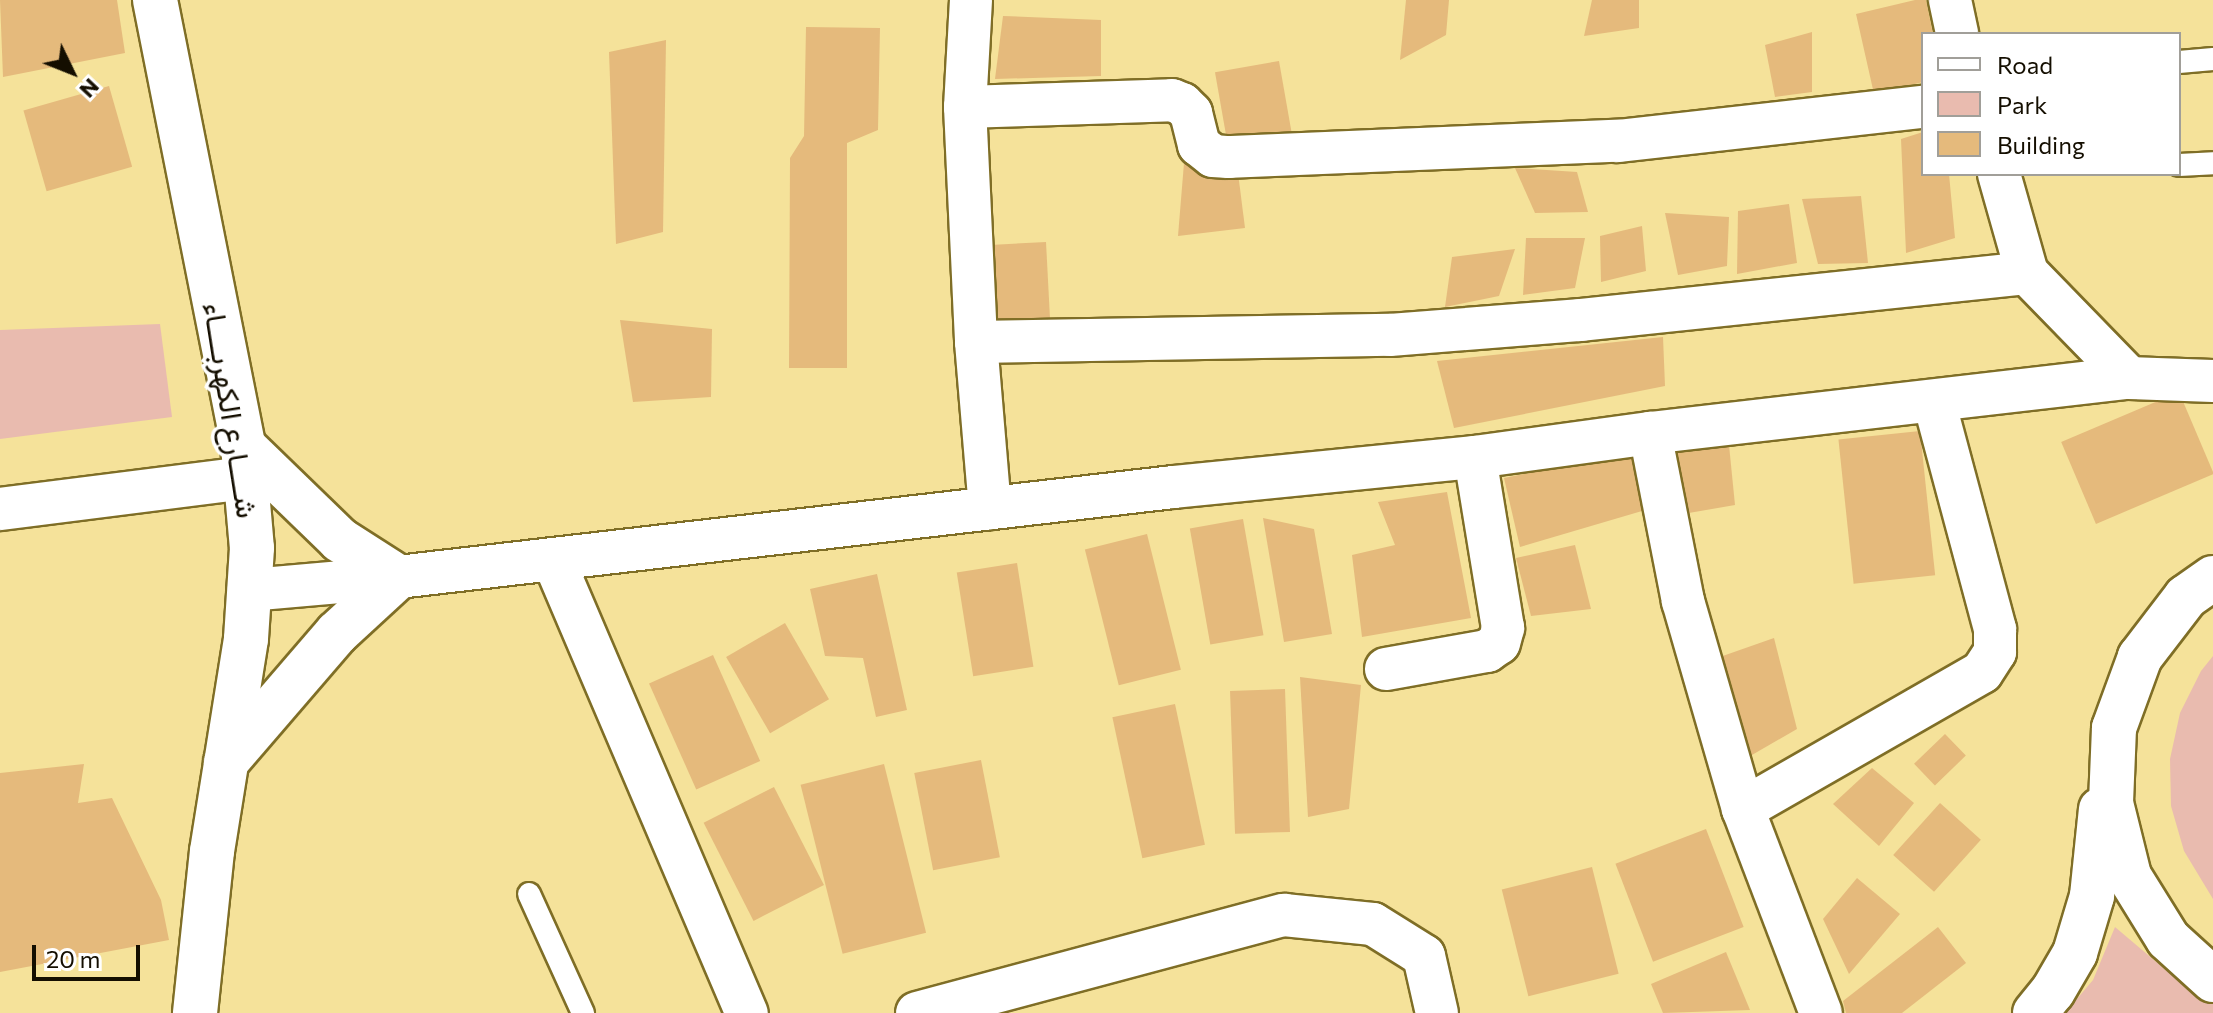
<!DOCTYPE html>
<html>
<head>
<meta charset="utf-8">
<style>
	body { margin:0 }
	#map { position:relative; width:2213px; height:1013px; overflow:hidden; background:#f5e29a; font-family:Commissioner,Vazirmatn,sans-serif }
	div>[style] { position:absolute }
	.green>* { inset:0; background:#e9bbaf }
	.building>* { inset:0; background:#e5ba7c; transform-origin:0 0 }
	.roads { filter:drop-shadow(2px 0 #7f6e26) drop-shadow(-2px 0 #7f6e26) drop-shadow(0 2px #7f6e26) drop-shadow(0 -2px #7f6e26) }
	.lane>* { height:22px; margin:-11px; padding:0 11px; transform-origin:11px; border-radius:11px; background:#fff }
	.street>* { height:42px; margin:-21px; padding:0 21px; transform-origin:21px; border-radius:21px; background:#fff }
	.secondary>* { height:44px; margin:-22px; padding:0 22px; transform-origin:22px; border-radius:22px; background:#fff }
	span { translate:-50% -50%; white-space:nowrap; text-align:center; line-height:1.15; -webkit-text-stroke:7px #fff; paint-order:stroke }
	.street-label { font-size:30px; color:#140e00 }
	.legend { position:absolute; left:1921px; top:32px; width:260px; height:144px; box-sizing:border-box; background:#fff; border:2px solid #a19f99; margin:0; padding:10px 14px; list-style:none; font-size:24px; color:#140e00 }
	.legend li { display:flex; align-items:center; gap:16px; height:40px }
	.legend b { width:40px; border:2px solid #a19f99 }
	.north { position:absolute; left:32px; top:32px; width:80px; height:80px; -webkit-text-stroke:6px #fff; paint-order:stroke; rotate:133deg; font-size:22px; font-weight:700; line-height:32px; text-align:center; color:#140e00 }
	.north::after { content:''; display:block; margin:auto; width:28px; height:36px; background:#140e00; clip-path:polygon(50% 0,100% 100%,50% 72%,0 100%) }
	.scale { position:absolute; left:32px; top:945px; width:108px; height:36px; box-sizing:border-box; border:4px solid #140e00; border-top:0; padding-left:10px; font-size:24px; line-height:28px; white-space:nowrap; color:#140e00; -webkit-text-stroke:6px #fff; paint-order:stroke }
</style>
</head>
<body>
<div id="map">
	<div class="green">
		<i style="clip-path:polygon(160px 324px,172px 417px,0 439px,0 330px)"></i>
		<i style="clip-path:polygon(2213px 656px,2213px 899px,2184px 851px,2171px 806px,2170px 759px,2180px 713px,2201px 671px)"></i>
		<i style="clip-path:polygon(2115px 927px,2193px 993px,2213px 1003px,2213px 1013px,2065px 1013px,2093px 980px)"></i>
	</div>
	<div class="building">
		<i style="clip-path:polygon(0 0,117px 0,125px 53px,3px 77px)"></i>
		<i style="clip-path:polygon(1406px 0,1449px 0,1446px 35px,1400px 60px)"></i>
		<i style="clip-path:polygon(1592px 0,1639px 0,1639px 28px,1584px 36px)"></i>
		<i style="clip-path:polygon(1915px 0,1926px 0,1933px 34px,1923px 34px,1923px 82px,1874px 94px,1856px 14px)"></i>
		<i style="clip-path:polygon(1003px 16px,1101px 20px,1101px 76px,995px 79px)"></i>
		<i style="clip-path:polygon(806px 27px,880px 28px,878px 130px,847px 143px,847px 368px,789px 368px,790px 158px,804px 136px)"></i>
		<i style="clip-path:polygon(1812px 32px,1812px 92px,1775px 97px,1765px 45px)"></i>
		<i style="clip-path:polygon(666px 40px,663px 232px,616px 244px,609px 52px)"></i>
		<i style="left:1279px;top:61px;width:72px;height:65px;rotate:80deg"></i>
		<i style="left:109px;top:86px;width:84px;height:89px;rotate:74deg"></i>
		<i style="clip-path:polygon(1923px 132px,1923px 174px,1949px 174px,1955px 238px,1906px 253px,1901px 139px)"></i>
		<i style="clip-path:polygon(1184px 163px,1238px 173px,1245px 228px,1178px 236px)"></i>
		<i style="clip-path:polygon(1515px 168px,1577px 172px,1588px 212px,1535px 213px)"></i>
		<i style="clip-path:polygon(1861px 196px,1868px 263px,1818px 264px,1802px 199px)"></i>
		<i style="clip-path:polygon(1789px 204px,1797px 263px,1737px 274px,1738px 211px)"></i>
		<i style="clip-path:polygon(1665px 213px,1729px 217px,1727px 266px,1678px 275px)"></i>
		<i style="clip-path:polygon(1642px 226px,1646px 271px,1601px 282px,1600px 236px)"></i>
		<i style="clip-path:polygon(1526px 238px,1585px 238px,1575px 288px,1523px 295px)"></i>
		<i style="left:1046px;top:242px;width:77px;height:56px;rotate:87deg"></i>
		<i style="clip-path:polygon(1515px 249px,1499px 296px,1445px 307px,1452px 257px)"></i>
		<i style="clip-path:polygon(620px 320px,712px 329px,711px 397px,633px 402px)"></i>
		<i style="clip-path:polygon(1663px 337px,1665px 386px,1454px 428px,1437px 361px)"></i>
		<i style="left:2179px;top:392px;width:89px;height:128px;rotate:67deg"></i>
		<i style="left:1920px;top:431px;width:145px;height:82px;rotate:84deg"></i>
		<i style="clip-path:polygon(1729px 445px,1735px 505px,1683px 514px,1668px 453px)"></i>
		<i style="clip-path:polygon(1636px 451px,1642px 511px,1520px 547px,1504px 478px)"></i>
		<i style="clip-path:polygon(1447px 492px,1471px 618px,1362px 637px,1352px 555px,1395px 545px,1378px 502px)"></i>
		<i style="clip-path:polygon(1263px 518px,1314px 529px,1332px 634px,1284px 642px)"></i>
		<i style="left:1243px;top:519px;width:118px;height:54px;rotate:80deg"></i>
		<i style="left:1147px;top:534px;width:140px;height:64px;rotate:76deg"></i>
		<i style="clip-path:polygon(1575px 545px,1591px 609px,1531px 616px,1516px 558px)"></i>
		<i style="left:1017px;top:563px;width:105px;height:61px;rotate:81deg"></i>
		<i style="clip-path:polygon(877px 574px,907px 710px,876px 717px,863px 658px,825px 656px,810px 589px)"></i>
		<i style="left:785px;top:623px;width:88px;height:68px;rotate:60deg"></i>
		<i style="clip-path:polygon(1774px 638px,1797px 729px,1745px 759px,1717px 658px)"></i>
		<i style="left:713px;top:655px;width:116px;height:70px;rotate:66deg"></i>
		<i style="clip-path:polygon(1300px 677px,1361px 685px,1349px 809px,1308px 817px)"></i>
		<i style="left:1285px;top:689px;width:143px;height:55px;rotate:88deg"></i>
		<i style="left:1175px;top:704px;width:144px;height:64px;rotate:78deg"></i>
		<i style="left:1945px;top:734px;width:30px;height:43px;rotate:46deg"></i>
		<i style="left:981px;top:760px;width:99px;height:68px;rotate:79deg"></i>
		<i style="clip-path:polygon(84px 764px,78px 803px,112px 798px,161px 900px,169px 940px,0 972px,0 773px)"></i>
		<i style="left:884px;top:764px;width:174px;height:86px;rotate:76deg"></i>
		<i style="clip-path:polygon(1872px 768px,1914px 803px,1879px 846px,1833px 804px)"></i>
		<i style="left:774px;top:787px;width:110px;height:79px;rotate:63deg"></i>
		<i style="left:1940px;top:803px;width:55px;height:70px;rotate:42deg"></i>
		<i style="left:1706px;top:829px;width:105px;height:97px;rotate:69deg"></i>
		<i style="left:1592px;top:867px;width:110px;height:93px;rotate:76deg"></i>
		<i style="clip-path:polygon(1857px 878px,1900px 914px,1849px 974px,1823px 919px)"></i>
		<i style="clip-path:polygon(1938px 927px,1966px 963px,1902px 1013px,1846px 1013px,1843px 1001px)"></i>
		<i style="clip-path:polygon(1726px 952px,1750px 1010px,1663px 1013px,1651px 984px)"></i>
	</div>
	<div class="roads">
		<div class="lane">
			<i style="left:2179px;top:62px;width:34px;rotate:-5deg"></i>
			<i style="left:2179px;top:165px;width:34px;rotate:-3deg"></i>
			<i style="left:529px;top:894px;width:131px;rotate:65.6deg"></i>
		</div>
		<div class="street">
			<i style="left:971px;top:0;width:107px;rotate:93.2deg"></i>
			<i style="left:965px;top:107px;width:235px;rotate:87.3deg"></i>
			<i style="left:976px;top:342px;width:167px;rotate:85.2deg"></i>
			<i style="left:1950px;top:0;width:35px;rotate:78deg"></i>
			<i style="left:965px;top:107px;width:207px;rotate:-1.9deg"></i>
			<i style="left:1172px;top:100px;width:11px;rotate:22deg"></i>
			<i style="left:1182px;top:104px;width:13px;rotate:45deg"></i>
			<i style="left:1191px;top:113px;width:33px;rotate:76deg"></i>
			<i style="left:1199px;top:145px;width:18px;rotate:38deg"></i>
			<i style="left:1213px;top:156px;width:16px;rotate:4deg"></i>
			<i style="left:1229px;top:157px;width:389px;rotate:-2.4deg"></i>
			<i style="left:1618px;top:141px;width:307px;rotate:-6.4deg"></i>
			<i style="left:1999px;top:174px;width:103px;rotate:74.2deg"></i>
			<i style="left:2027px;top:273px;width:146px;rotate:45.8deg"></i>
			<i style="left:976px;top:342px;width:414px;rotate:-1deg"></i>
			<i style="left:1390px;top:335px;width:192px;rotate:-4.5deg"></i>
			<i style="left:1581px;top:320px;width:448px;rotate:-6deg"></i>
			<i style="left:1650px;top:433px;width:171px;rotate:78.9deg"></i>
			<i style="left:1683px;top:601px;width:216px;rotate:73.9deg"></i>
			<i style="left:1743px;top:809px;width:218px;rotate:69.1deg"></i>
			<i style="left:0;top:509px;width:249px;rotate:-7.2deg"></i>
			<i style="left:553px;top:559px;width:494px;rotate:66.9deg"></i>
			<i style="left:249px;top:590px;width:150px;rotate:-5deg"></i>
			<i style="left:398px;top:577px;width:780px;rotate:-6.62deg"></i>
			<i style="left:1173px;top:487px;width:303px;rotate:-5.7deg"></i>
			<i style="left:1475px;top:457px;width:177px;rotate:-7.8deg"></i>
			<i style="left:1650px;top:433px;width:482px;rotate:-6.6deg"></i>
			<i style="left:2129px;top:378px;width:84px;rotate:2deg"></i>
			<i style="left:1386px;top:669px;width:103px;rotate:-10.1deg"></i>
			<i style="left:1487px;top:651px;width:14px;rotate:-34deg"></i>
			<i style="left:1499px;top:643px;width:16px;rotate:-75deg"></i>
			<i style="left:1503px;top:628px;width:173px;rotate:-99.3deg"></i>
			<i style="left:1743px;top:809px;width:275px;rotate:-29.8deg"></i>
			<i style="left:1982px;top:672px;width:24px;rotate:-57deg"></i>
			<i style="left:1995px;top:652px;width:23px;rotate:-90deg"></i>
			<i style="left:1995px;top:629px;width:235px;rotate:-105deg"></i>
			<i style="left:917px;top:1013px;width:380px;rotate:-15deg"></i>
			<i style="left:1284px;top:915px;width:89px;rotate:5.8deg"></i>
			<i style="left:1373px;top:924px;width:60px;rotate:32.1deg"></i>
			<i style="left:1424px;top:956px;width:58px;rotate:77.2deg"></i>
		</div>
		<div class="secondary">
			<i style="left:155px;top:0;width:455px;rotate:78.8deg"></i>
			<i style="left:243px;top:446px;width:102px;rotate:85deg"></i>
			<i style="left:252px;top:548px;width:91px;rotate:93.8deg"></i>
			<i style="left:246px;top:639px;width:215px;rotate:99.1deg"></i>
			<i style="left:212px;top:851px;width:163px;rotate:96deg"></i>
			<i style="left:2213px;top:578px;width:33px;rotate:145deg"></i>
			<i style="left:2186px;top:597px;width:76px;rotate:127.5deg"></i>
			<i style="left:2140px;top:657px;width:76px;rotate:110.1deg"></i>
			<i style="left:2114px;top:728px;width:75px;rotate:92.3deg"></i>
			<i style="left:2111px;top:803px;width:75px;rotate:76.1deg"></i>
			<i style="left:2129px;top:876px;width:74px;rotate:58.2deg"></i>
			<i style="left:2168px;top:939px;width:61px;rotate:42.3deg"></i>
			<i style="left:226px;top:762px;width:170px;rotate:-49.3deg"></i>
			<i style="left:337px;top:633px;width:83px;rotate:-42.6deg"></i>
			<i style="left:398px;top:577px;width:69px;rotate:-147.5deg"></i>
			<i style="left:340px;top:540px;width:135px;rotate:-135.9deg"></i>
			<i style="left:2035px;top:1013px;width:28px;rotate:-51deg"></i>
			<i style="left:2053px;top:991px;width:44px;rotate:-59.9deg"></i>
			<i style="left:2075px;top:953px;width:59px;rotate:-73.4deg"></i>
			<i style="left:2092px;top:896px;width:87px;rotate:-84.1deg"></i>
		</div>
	</div>
	<div class="street-label">
		<span style="left:232px;top:410px;rotate:81deg">شــــارع الكهربــــاء</span>
	</div>
	<ul class="legend">
	<li><b style="height:10px;background:#fff"></b>Road</li>
	<li><b style="height:22px;background:#e9bbaf"></b>Park</li>
	<li><b style="height:22px;background:#e5ba7c"></b>Building</li>
	</ul>
	<div class="north">N</div>
	<div class="scale">20 m</div>
</div>
</body>
</html>
